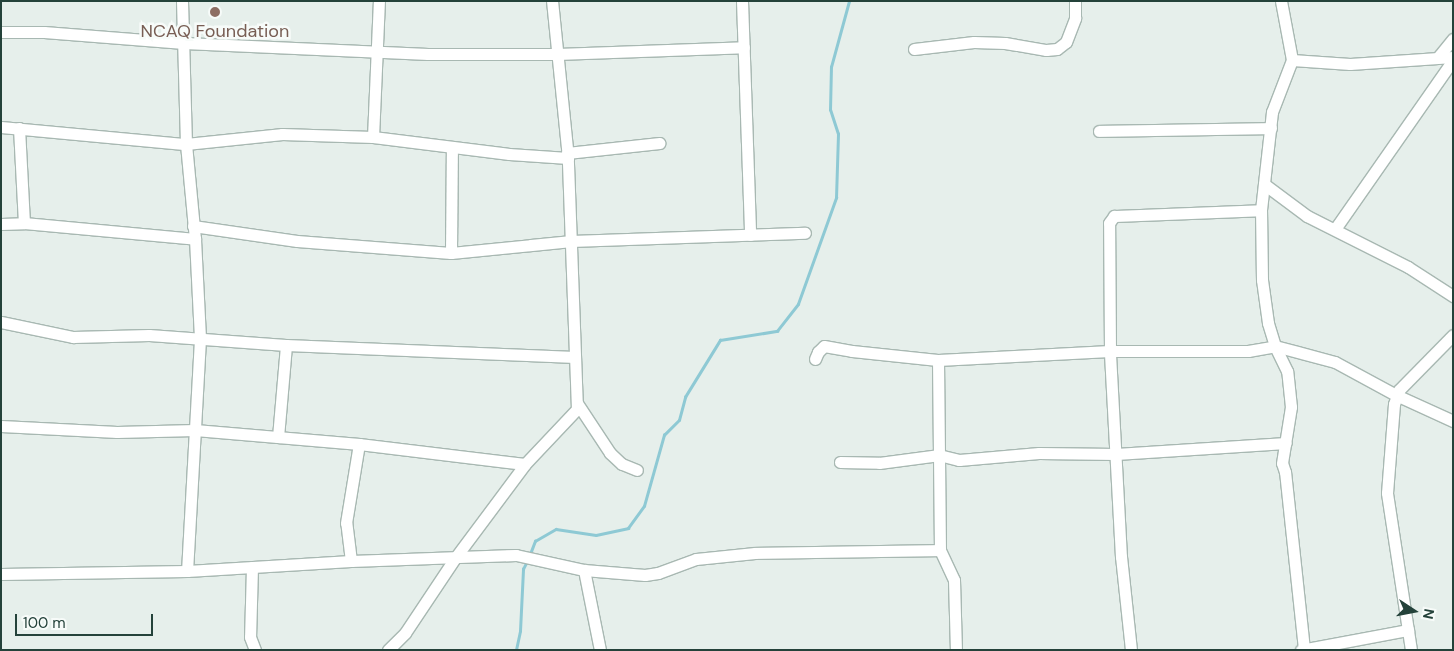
<!DOCTYPE html>
<html>
<head>
<meta charset="utf-8">
<style>
	body { margin:0 }
	#map { position:relative; width:1454px; height:651px; overflow:hidden; background:#e6efeb; font-family:"DM Sans",sans-serif }
	div>[style] { position:absolute }
	.stream>* { height:2.5px; margin:-1.25px; padding:0 1.25px; transform-origin:1.25px; border-radius:1.25px; background:#8ec9d4 }
	.roads { filter:drop-shadow(1px 0 #a8b8b2) drop-shadow(-1px 0 #a8b8b2) drop-shadow(0 1px #a8b8b2) drop-shadow(0 -1px #a8b8b2) }
	.minor>* { height:11px; margin:-5.5px; padding:0 5.5px; transform-origin:5.5px; border-radius:5.5px; background:#fff }
	.dots>* { width:14px; height:14px; translate:-50% -50%; box-sizing:border-box; border:2px solid #f7fbf9; border-radius:50% }
	span { translate:-50% -50%; white-space:nowrap; text-align:center; line-height:1.15; -webkit-text-stroke:5px #f7fbf9; paint-order:stroke }
	.education-label { font-size:18px; color:#785e54 }
	.frame { position:absolute; inset:0; border:2px solid #24423a; pointer-events:none }
	.north { position:absolute; left:1389px; top:586px; width:50px; height:50px; -webkit-text-stroke:4px #f7fbf9; paint-order:stroke; rotate:101deg; font-size:14px; font-weight:700; line-height:20px; text-align:center; color:#24423a }
	.north::after { content:''; display:block; margin:auto; width:18px; height:22px; background:#24423a; clip-path:polygon(50% 0,100% 100%,50% 72%,0 100%) }
	.scale { position:absolute; left:15px; top:614px; width:138px; height:22px; box-sizing:border-box; border:2px solid #24423a; border-top:0; padding-left:6px; font-size:15px; line-height:18px; white-space:nowrap; color:#24423a; -webkit-text-stroke:4px #f7fbf9; paint-order:stroke }
</style>
</head>
<body>
<div id="map">
	<div class="stream">
		<i style="left:530px;top:554px;width:14px;rotate:-69deg"></i>
		<i style="left:535px;top:541px;width:24px;rotate:-30deg"></i>
		<i style="left:556px;top:529px;width:40px;rotate:8.5deg"></i>
		<i style="left:596px;top:535px;width:33px;rotate:-12deg"></i>
		<i style="left:628px;top:528px;width:27px;rotate:-54deg"></i>
		<i style="left:644px;top:506px;width:74px;rotate:-74.3deg"></i>
		<i style="left:664px;top:435px;width:21px;rotate:-45deg"></i>
		<i style="left:679px;top:420px;width:24px;rotate:-75deg"></i>
		<i style="left:685px;top:397px;width:67px;rotate:-58.4deg"></i>
		<i style="left:720px;top:340px;width:58px;rotate:-9deg"></i>
		<i style="left:777px;top:331px;width:34px;rotate:-52deg"></i>
		<i style="left:798px;top:304px;width:113px;rotate:-70.3deg"></i>
		<i style="left:836px;top:198px;width:64px;rotate:-88.2deg"></i>
		<i style="left:838px;top:134px;width:25px;rotate:-108deg"></i>
		<i style="left:830px;top:110px;width:43px;rotate:-88.7deg"></i>
		<i style="left:831px;top:67px;width:68px;rotate:-74.7deg"></i>
		<i style="left:516px;top:650px;width:19px;rotate:-78deg"></i>
		<i style="left:520px;top:631px;width:62px;rotate:-87.2deg"></i>
		<i style="left:523px;top:569px;width:9px;rotate:-63deg"></i>
	</div>
	<div class="roads">
		<div class="minor">
			<i style="left:182px;top:1px;width:143px;rotate:88.4deg"></i>
			<i style="left:186px;top:144px;width:95px;rotate:84.6deg"></i>
			<i style="left:195px;top:239px;width:100px;rotate:87.1deg"></i>
			<i style="left:200px;top:339px;width:232px;rotate:93.2deg"></i>
			<i style="left:742px;top:1px;width:234px;rotate:88deg"></i>
			<i style="left:1281px;top:1px;width:60px;rotate:79.4deg"></i>
			<i style="left:1px;top:32px;width:43px"></i>
			<i style="left:44px;top:32px;width:140px;rotate:4.5deg"></i>
			<i style="left:184px;top:43px;width:244px;rotate:2.6deg"></i>
			<i style="left:428px;top:54px;width:129px"></i>
			<i style="left:557px;top:54px;width:187px;rotate:-2.1deg"></i>
			<i style="left:914px;top:49px;width:60px;rotate:-6.7deg"></i>
			<i style="left:974px;top:42px;width:31px;rotate:2deg"></i>
			<i style="left:1005px;top:43px;width:42px;rotate:9.7deg"></i>
			<i style="left:1046px;top:50px;width:11px;rotate:-5deg"></i>
			<i style="left:1057px;top:49px;width:11px;rotate:-38deg"></i>
			<i style="left:1066px;top:42px;width:26px;rotate:-69deg"></i>
			<i style="left:1075px;top:18px;width:17px;rotate:-90deg"></i>
			<i style="left:1439px;top:56px;width:22px;rotate:-51deg"></i>
			<i style="left:1px;top:127px;width:186px;rotate:5.3deg"></i>
			<i style="left:186px;top:144px;width:97px;rotate:-5.9deg"></i>
			<i style="left:282px;top:134px;width:91px;rotate:1.9deg"></i>
			<i style="left:373px;top:137px;width:137px;rotate:7.1deg"></i>
			<i style="left:509px;top:154px;width:59px;rotate:3.9deg"></i>
			<i style="left:19px;top:128px;width:95px;rotate:87deg"></i>
			<i style="left:1099px;top:131px;width:172px;rotate:-1deg"></i>
			<i style="left:373px;top:137px;width:136px;rotate:-87.5deg"></i>
			<i style="left:567px;top:153px;width:93px;rotate:-6.2deg"></i>
			<i style="left:1264px;top:184px;width:54px;rotate:36.7deg"></i>
			<i style="left:1307px;top:216px;width:113px;rotate:26.8deg"></i>
			<i style="left:1408px;top:267px;width:54px;rotate:32.8deg"></i>
			<i style="left:1px;top:224px;width:23px;rotate:-2deg"></i>
			<i style="left:24px;top:223px;width:172px;rotate:5.3deg"></i>
			<i style="left:193px;top:226px;width:105px;rotate:8.2deg"></i>
			<i style="left:297px;top:241px;width:154px;rotate:4.5deg"></i>
			<i style="left:451px;top:253px;width:121px;rotate:-5.7deg"></i>
			<i style="left:571px;top:241px;width:234px;rotate:-2deg"></i>
			<i style="left:1335px;top:229px;width:206px;rotate:-55.1deg"></i>
			<i style="left:451px;top:253px;width:106px;rotate:-89.5deg"></i>
			<i style="left:1px;top:322px;width:74px;rotate:11.8deg"></i>
			<i style="left:73px;top:337px;width:76px;rotate:-1.5deg"></i>
			<i style="left:149px;top:335px;width:137px;rotate:4.2deg"></i>
			<i style="left:286px;top:345px;width:289px;rotate:2.4deg"></i>
			<i style="left:815px;top:359px;width:8px;rotate:-67deg"></i>
			<i style="left:818px;top:352px;width:8px;rotate:-45deg"></i>
			<i style="left:824px;top:346px;width:28px;rotate:10deg"></i>
			<i style="left:852px;top:351px;width:86px;rotate:6deg"></i>
			<i style="left:938px;top:360px;width:172px;rotate:-3deg"></i>
			<i style="left:1110px;top:351px;width:138px"></i>
			<i style="left:1248px;top:351px;width:27px;rotate:-10deg"></i>
			<i style="left:1275px;top:346px;width:62px;rotate:14.9deg"></i>
			<i style="left:1335px;top:362px;width:69px;rotate:28.4deg"></i>
			<i style="left:1396px;top:395px;width:63px;rotate:24.5deg"></i>
			<i style="left:938px;top:360px;width:190px;rotate:89.4deg"></i>
			<i style="left:940px;top:550px;width:33px;rotate:65deg"></i>
			<i style="left:954px;top:580px;width:70px;rotate:88.4deg"></i>
			<i style="left:577px;top:403px;width:60px;rotate:56.6deg"></i>
			<i style="left:610px;top:453px;width:16px;rotate:43deg"></i>
			<i style="left:622px;top:464px;width:16px;rotate:22deg"></i>
			<i style="left:1px;top:426px;width:116px;rotate:3deg"></i>
			<i style="left:117px;top:432px;width:78px;rotate:-1.5deg"></i>
			<i style="left:195px;top:430px;width:165px;rotate:4.9deg"></i>
			<i style="left:359px;top:444px;width:167px;rotate:6.9deg"></i>
			<i style="left:278px;top:437px;width:92px;rotate:-85deg"></i>
			<i style="left:840px;top:462px;width:39px;rotate:1deg"></i>
			<i style="left:879px;top:463px;width:61px;rotate:-7.6deg"></i>
			<i style="left:939px;top:455px;width:21px;rotate:14deg"></i>
			<i style="left:959px;top:460px;width:80px;rotate:-5deg"></i>
			<i style="left:1039px;top:453px;width:77px;rotate:0.7deg"></i>
			<i style="left:1116px;top:454px;width:170px;rotate:-3.7deg"></i>
			<i style="left:351px;top:561px;width:38px;rotate:-97deg"></i>
			<i style="left:346px;top:523px;width:80px;rotate:-80.7deg"></i>
			<i style="left:252px;top:567px;width:70px;rotate:91.6deg"></i>
			<i style="left:250px;top:637px;width:14px;rotate:69deg"></i>
			<i style="left:584px;top:570px;width:61px;rotate:4.7deg"></i>
			<i style="left:645px;top:575px;width:13px;rotate:-9deg"></i>
			<i style="left:658px;top:573px;width:40px;rotate:-20.2deg"></i>
			<i style="left:696px;top:559px;width:59px;rotate:-5.8deg"></i>
			<i style="left:755px;top:553px;width:185px;rotate:-0.9deg"></i>
			<i style="left:1px;top:574px;width:186px;rotate:-0.9deg"></i>
			<i style="left:187px;top:571px;width:164px;rotate:-3.5deg"></i>
			<i style="left:351px;top:561px;width:165px;rotate:-2.1deg"></i>
			<i style="left:516px;top:555px;width:70px;rotate:12.4deg"></i>
			<i style="left:584px;top:570px;width:82px;rotate:78.7deg"></i>
			<i style="left:1304px;top:649px;width:178px;rotate:-96.1deg"></i>
			<i style="left:1285px;top:472px;width:9px;rotate:-108deg"></i>
			<i style="left:1282px;top:463px;width:57px;rotate:-80.9deg"></i>
			<i style="left:1291px;top:407px;width:36px;rotate:-96deg"></i>
			<i style="left:1287px;top:371px;width:28px;rotate:-116deg"></i>
			<i style="left:1275px;top:346px;width:24px;rotate:-107deg"></i>
			<i style="left:1268px;top:323px;width:43px;rotate:-97.9deg"></i>
			<i style="left:1262px;top:280px;width:70px;rotate:-90.8deg"></i>
			<i style="left:1261px;top:210px;width:99px;rotate:-83.6deg"></i>
			<i style="left:1272px;top:112px;width:56px;rotate:-69deg"></i>
			<i style="left:1292px;top:60px;width:58px;rotate:3.9deg"></i>
			<i style="left:1350px;top:64px;width:103px;rotate:-3.9deg"></i>
			<i style="left:388px;top:650px;width:24px;rotate:-45deg"></i>
			<i style="left:405px;top:633px;width:90px;rotate:-56.3deg"></i>
			<i style="left:455px;top:558px;width:117px;rotate:-53.3deg"></i>
			<i style="left:525px;top:464px;width:76px;rotate:-46.6deg"></i>
			<i style="left:577px;top:409px;width:251px;rotate:-92.1deg"></i>
			<i style="left:568px;top:158px;width:158px;rotate:-95.8deg"></i>
			<i style="left:1131px;top:650px;width:94px;rotate:-96.1deg"></i>
			<i style="left:1121px;top:557px;width:206px;rotate:-93.1deg"></i>
			<i style="left:1110px;top:351px;width:128px;rotate:-90.4deg"></i>
			<i style="left:1109px;top:223px;width:9px;rotate:-54deg"></i>
			<i style="left:1114px;top:216px;width:147px;rotate:-2.3deg"></i>
			<i style="left:1301px;top:650px;width:109px;rotate:-10.6deg"></i>
			<i style="left:1411px;top:650px;width:159px;rotate:-98.7deg"></i>
			<i style="left:1387px;top:493px;width:89px;rotate:-85.5deg"></i>
			<i style="left:1394px;top:404px;width:15px;rotate:-70deg"></i>
			<i style="left:1399px;top:390px;width:77px;rotate:-45.5deg"></i>
		</div>
	</div>
	<div class="dots">
		<i style="left:215px;top:12px;background:#8d6e63"></i>
	</div>
	<div class="education-label">
		<span style="left:215px;top:31px">NCAQ Foundation</span>
	</div>
	<div class="frame"></div>
	<div class="north">N</div>
	<div class="scale">100 m</div>
</div>
</body>
</html>
